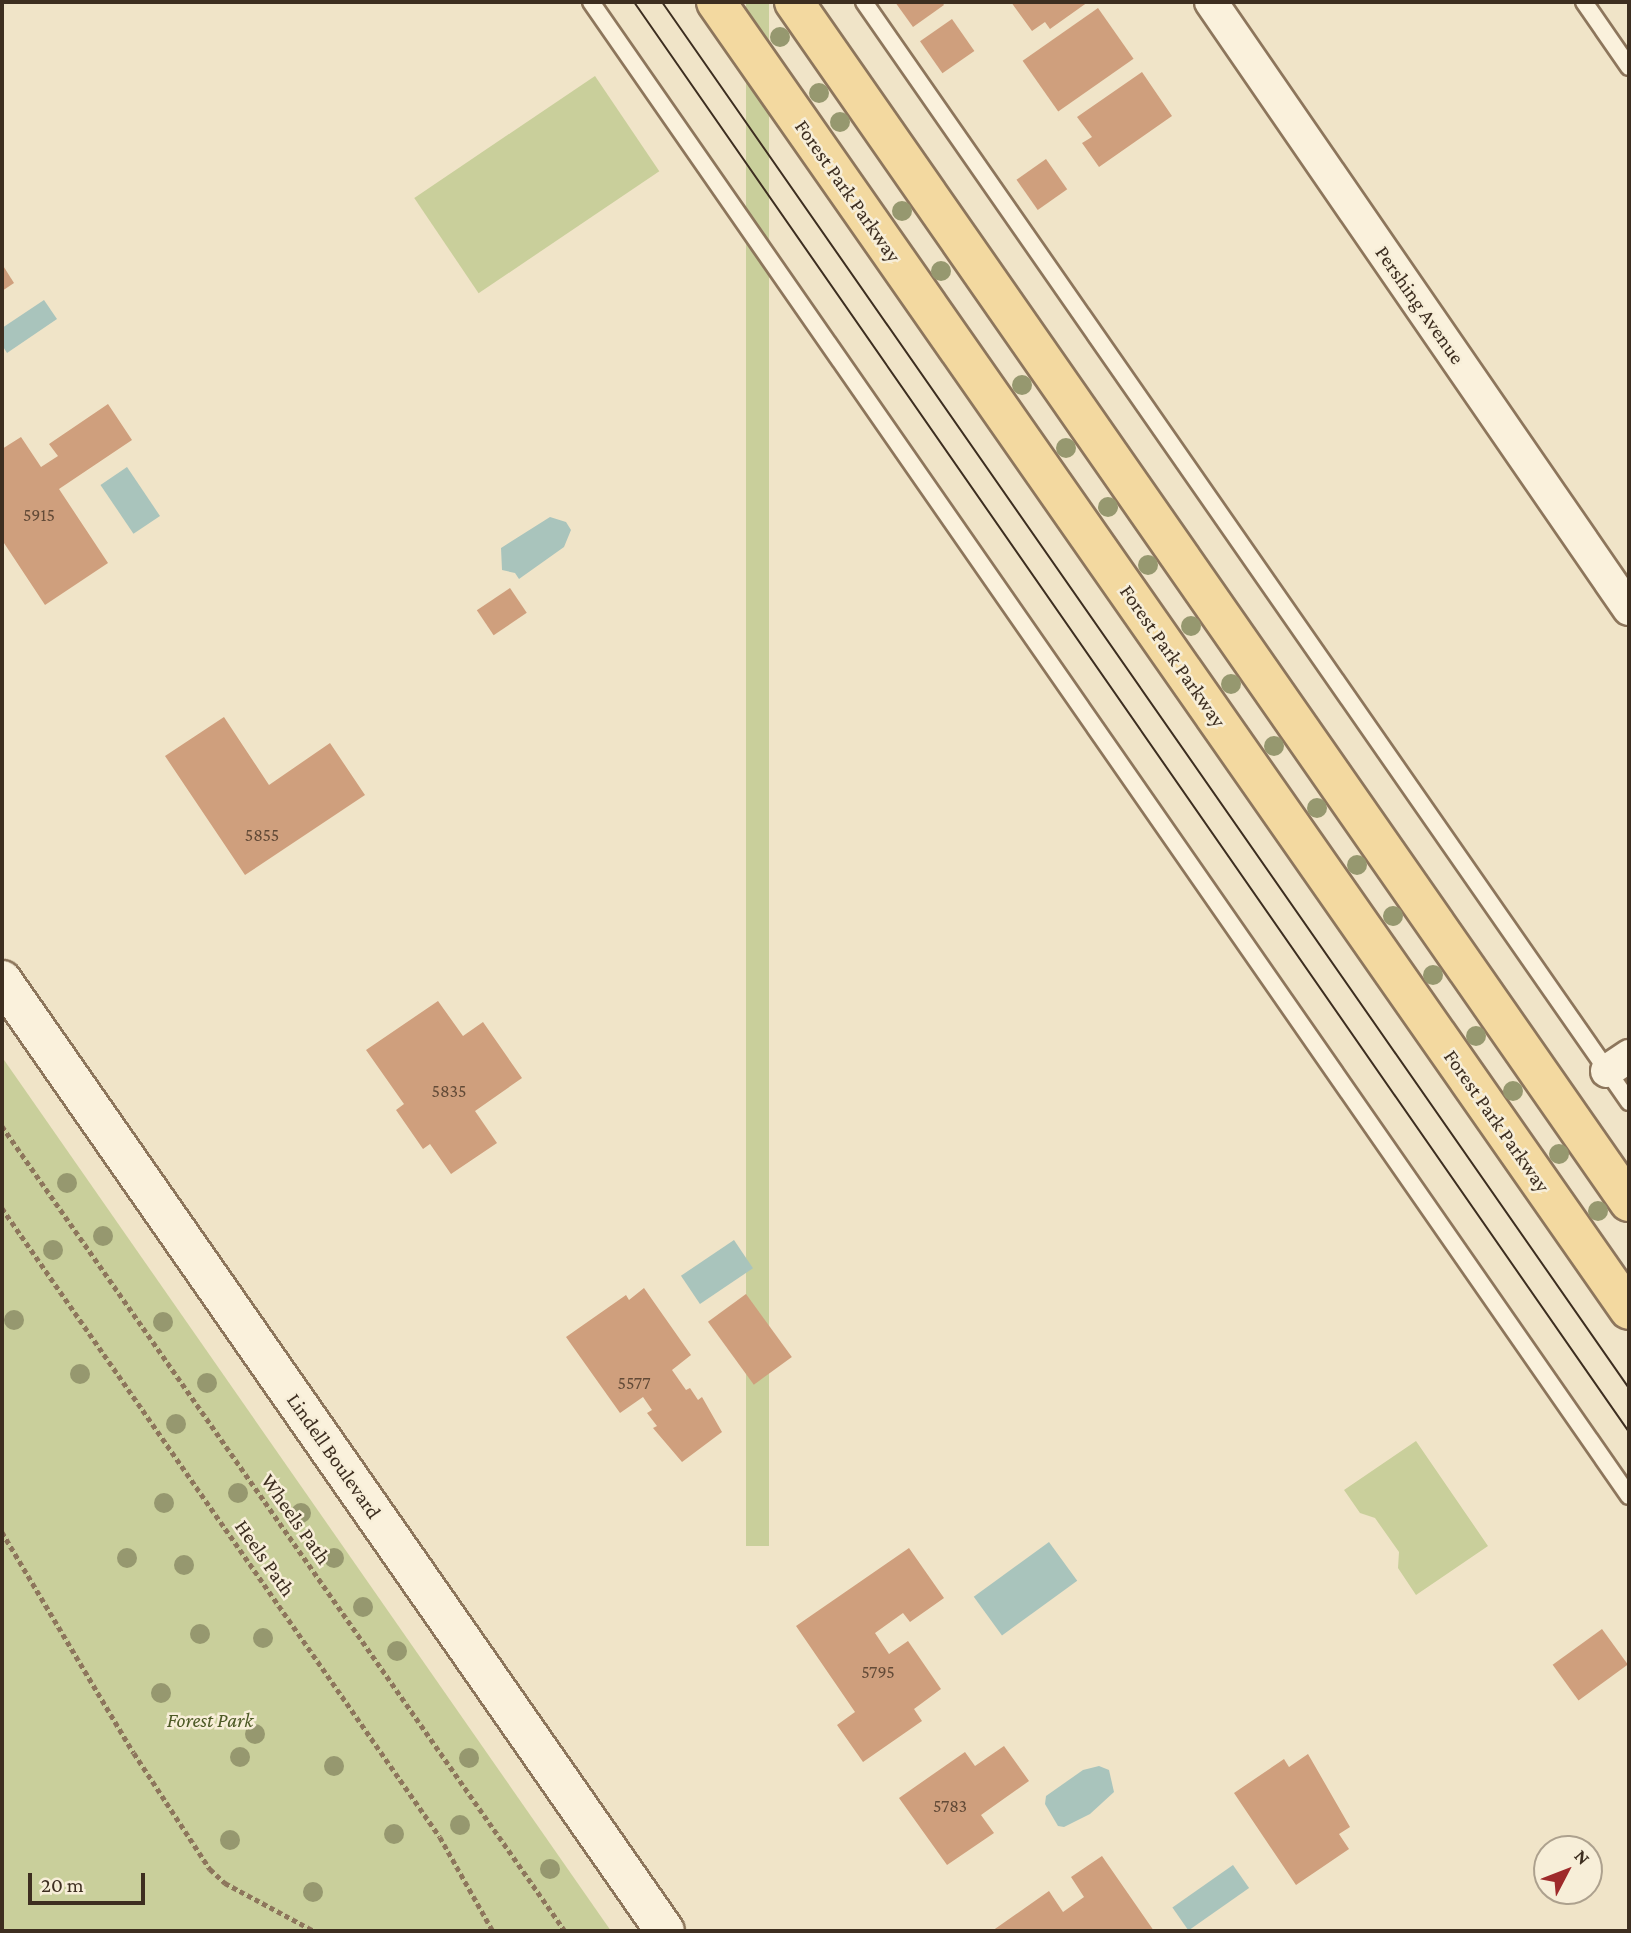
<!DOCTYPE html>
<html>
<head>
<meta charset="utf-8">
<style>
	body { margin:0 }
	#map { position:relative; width:1631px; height:1933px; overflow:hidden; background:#f0e4c8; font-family:"Crimson Pro",serif }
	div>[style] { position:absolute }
	.green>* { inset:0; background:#c9cf9b; transform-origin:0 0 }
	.water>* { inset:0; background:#a9c4bc; transform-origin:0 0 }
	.building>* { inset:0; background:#cf9f7d; transform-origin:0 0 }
	.path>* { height:4.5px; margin-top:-2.25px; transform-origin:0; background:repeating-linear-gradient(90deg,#8d765c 0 5px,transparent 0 8.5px) }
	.roads { filter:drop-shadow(2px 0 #8d765c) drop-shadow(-2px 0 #8d765c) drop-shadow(0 2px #8d765c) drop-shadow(0 -2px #8d765c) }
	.service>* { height:16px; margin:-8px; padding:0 8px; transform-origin:8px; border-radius:8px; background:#faf1dc }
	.minor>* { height:32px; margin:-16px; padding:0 16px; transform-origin:16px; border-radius:16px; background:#faf1dc }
	.secondary>* { height:38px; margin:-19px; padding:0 19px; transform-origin:19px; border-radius:19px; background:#faf1dc }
	.primary>* { height:38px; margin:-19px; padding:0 19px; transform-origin:19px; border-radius:19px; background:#f3d9a0 }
	.tram>* { height:2px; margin:-1px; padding:0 1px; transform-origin:1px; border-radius:1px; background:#3d2e20 }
	.trees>* { width:20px; height:20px; margin:-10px; border-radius:50%; background:#96986f }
	span { translate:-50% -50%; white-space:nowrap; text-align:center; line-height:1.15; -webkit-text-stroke:5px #f7eed8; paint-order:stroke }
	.number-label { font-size:18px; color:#624a37 }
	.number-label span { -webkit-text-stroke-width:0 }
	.street-label { font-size:21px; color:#3d2e20 }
	.park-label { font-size:21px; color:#4d5a26; font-style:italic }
	.frame { position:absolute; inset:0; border:4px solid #3d2e20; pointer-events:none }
	.north { position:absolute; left:1533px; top:1835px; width:70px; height:70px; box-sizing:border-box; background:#f7eed8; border:2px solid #ada18e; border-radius:50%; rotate:48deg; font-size:19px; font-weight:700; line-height:28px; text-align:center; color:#3d2e20 }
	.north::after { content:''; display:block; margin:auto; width:24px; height:32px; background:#9e2a2b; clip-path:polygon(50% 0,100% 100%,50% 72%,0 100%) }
	.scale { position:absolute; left:28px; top:1873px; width:117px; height:32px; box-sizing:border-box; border:4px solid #3d2e20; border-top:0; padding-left:9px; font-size:21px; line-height:24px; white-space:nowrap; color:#3d2e20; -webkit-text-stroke:5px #f7eed8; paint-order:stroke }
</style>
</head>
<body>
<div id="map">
	<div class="green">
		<i style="left:746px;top:2px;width:23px;height:1544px"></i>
		<i style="left:595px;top:76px;width:115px;height:218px;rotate:56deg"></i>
		<i style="clip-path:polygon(2px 1057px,611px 1931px,2px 1931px)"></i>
		<i style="clip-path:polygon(1416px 1441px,1488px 1546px,1416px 1595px,1398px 1568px,1399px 1552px,1375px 1518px,1360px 1513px,1344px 1490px)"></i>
	</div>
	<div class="water">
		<i style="clip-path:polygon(44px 300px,57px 319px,7px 353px,2px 345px,2px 328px)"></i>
		<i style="left:127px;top:467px;width:59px;height:32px;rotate:56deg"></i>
		<i style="clip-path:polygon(550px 517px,566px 522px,571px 530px,564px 547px,519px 579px,515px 573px,502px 570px,501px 548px)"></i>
		<i style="left:734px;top:1240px;width:34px;height:64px;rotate:56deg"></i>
		<i style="left:1049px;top:1542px;width:48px;height:93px;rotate:54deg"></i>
		<i style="clip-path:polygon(1099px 1766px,1109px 1770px,1114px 1792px,1090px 1814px,1064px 1827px,1058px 1826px,1045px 1804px,1046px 1796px,1083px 1770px)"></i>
		<i style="left:1233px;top:1865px;width:28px;height:74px;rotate:55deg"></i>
	</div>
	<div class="building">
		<i style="clip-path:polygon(895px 2px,942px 2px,944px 5px,913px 27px)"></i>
		<i style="clip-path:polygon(1011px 2px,1088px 2px,1050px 29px,1045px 22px,1032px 31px)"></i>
		<i style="left:1098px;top:8px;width:62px;height:92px;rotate:55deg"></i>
		<i style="left:952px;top:19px;width:39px;height:39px;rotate:55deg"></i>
		<i style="clip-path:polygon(1142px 72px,1172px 116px,1099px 167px,1082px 143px,1092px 137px,1077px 117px)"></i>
		<i style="left:1046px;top:159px;width:37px;height:36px;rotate:55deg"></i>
		<i style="clip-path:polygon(2px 264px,14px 283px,2px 291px)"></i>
		<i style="clip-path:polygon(108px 404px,132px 440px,59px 489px,108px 563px,45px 605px,2px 540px,2px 449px,21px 437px,41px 467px,58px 456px,49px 444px)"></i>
		<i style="left:510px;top:588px;width:30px;height:40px;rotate:56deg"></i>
		<i style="clip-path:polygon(224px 717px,269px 785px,330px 743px,365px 795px,245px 875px,165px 756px)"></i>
		<i style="clip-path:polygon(438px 1001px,463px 1036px,483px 1022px,522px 1078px,475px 1111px,497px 1143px,451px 1174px,430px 1144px,423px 1149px,396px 1110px,404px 1104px,366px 1050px)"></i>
		<i style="clip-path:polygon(644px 1288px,691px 1355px,672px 1370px,686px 1390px,690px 1388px,698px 1400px,702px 1397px,722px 1432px,682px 1462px,653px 1428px,657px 1426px,647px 1413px,652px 1410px,643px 1397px,620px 1413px,566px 1337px,626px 1295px,629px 1300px)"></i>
		<i style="left:746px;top:1294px;width:78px;height:47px;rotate:54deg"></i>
		<i style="clip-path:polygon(909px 1548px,944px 1598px,910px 1622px,903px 1613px,875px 1633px,889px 1654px,908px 1641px,941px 1689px,914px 1709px,922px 1721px,863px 1762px,837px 1725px,855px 1712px,796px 1626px)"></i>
		<i style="left:1602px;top:1629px;width:44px;height:61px;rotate:54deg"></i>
		<i style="clip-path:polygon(1004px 1746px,1029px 1781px,981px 1815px,994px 1833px,947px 1865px,899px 1798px,965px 1752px,975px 1766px)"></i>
		<i style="clip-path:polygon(1308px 1754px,1350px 1827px,1339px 1834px,1349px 1849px,1296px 1885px,1234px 1793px,1284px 1759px,1289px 1767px)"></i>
		<i style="clip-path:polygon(1102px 1856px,1154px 1931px,992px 1931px,1049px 1891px,1063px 1912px,1084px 1897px,1071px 1877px)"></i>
	</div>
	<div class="path">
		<i style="left:2px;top:1126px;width:982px;rotate:55.03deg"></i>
		<i style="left:2px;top:1208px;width:766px;rotate:55.15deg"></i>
		<i style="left:440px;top:1837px;width:108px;rotate:60.6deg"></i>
		<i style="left:2px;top:1532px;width:257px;rotate:59.2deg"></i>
		<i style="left:134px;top:1753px;width:139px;rotate:56.8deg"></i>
		<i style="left:210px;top:1869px;width:21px;rotate:43deg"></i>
		<i style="left:225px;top:1883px;width:101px;rotate:28.3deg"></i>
	</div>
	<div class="roads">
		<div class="service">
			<i style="left:591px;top:2px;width:1819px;rotate:55.21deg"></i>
			<i style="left:864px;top:2px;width:1340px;rotate:55.18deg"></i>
			<i style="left:1584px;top:2px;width:79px;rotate:55.3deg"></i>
		</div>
		<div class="minor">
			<i style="left:1211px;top:2px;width:737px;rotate:55.45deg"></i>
			<i style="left:1607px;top:1071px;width:27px;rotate:-34deg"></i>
		</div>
		<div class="secondary">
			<i style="left:2px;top:980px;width:1159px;rotate:55.12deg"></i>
		</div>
		<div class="primary">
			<i style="left:716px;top:2px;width:1595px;rotate:55.08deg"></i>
			<i style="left:794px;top:2px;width:1462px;rotate:55.17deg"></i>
		</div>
	</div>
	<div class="tram">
		<i style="left:634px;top:2px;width:1742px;rotate:55.17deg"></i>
		<i style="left:662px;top:2px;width:1690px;rotate:55.1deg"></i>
	</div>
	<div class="trees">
		<i style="left:780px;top:37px"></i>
		<i style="left:819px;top:93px"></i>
		<i style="left:840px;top:122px"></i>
		<i style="left:902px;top:211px"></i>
		<i style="left:941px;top:271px"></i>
		<i style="left:1022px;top:385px"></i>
		<i style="left:1066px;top:448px"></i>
		<i style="left:1108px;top:507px"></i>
		<i style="left:1148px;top:565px"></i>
		<i style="left:1191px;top:626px"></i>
		<i style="left:1231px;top:684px"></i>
		<i style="left:1274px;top:746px"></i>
		<i style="left:1317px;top:808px"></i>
		<i style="left:1357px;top:865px"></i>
		<i style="left:1393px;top:916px"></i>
		<i style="left:1433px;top:975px"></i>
		<i style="left:1476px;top:1036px"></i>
		<i style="left:1513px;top:1091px"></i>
		<i style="left:1559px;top:1154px"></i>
		<i style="left:67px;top:1183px"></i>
		<i style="left:1598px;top:1211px"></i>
		<i style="left:103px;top:1236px"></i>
		<i style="left:53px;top:1250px"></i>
		<i style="left:14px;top:1320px"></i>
		<i style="left:163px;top:1322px"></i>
		<i style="left:80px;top:1374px"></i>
		<i style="left:207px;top:1383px"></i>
		<i style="left:176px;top:1424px"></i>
		<i style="left:238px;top:1493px"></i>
		<i style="left:164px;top:1503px"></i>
		<i style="left:301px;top:1513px"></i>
		<i style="left:127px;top:1558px"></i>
		<i style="left:334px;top:1558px"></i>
		<i style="left:184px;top:1565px"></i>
		<i style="left:363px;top:1607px"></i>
		<i style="left:200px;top:1634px"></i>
		<i style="left:263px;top:1638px"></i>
		<i style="left:397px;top:1651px"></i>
		<i style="left:161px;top:1693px"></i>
		<i style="left:255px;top:1734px"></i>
		<i style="left:240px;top:1757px"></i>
		<i style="left:469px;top:1758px"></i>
		<i style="left:334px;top:1766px"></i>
		<i style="left:460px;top:1825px"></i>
		<i style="left:394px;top:1834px"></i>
		<i style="left:230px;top:1840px"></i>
		<i style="left:550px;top:1869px"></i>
		<i style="left:313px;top:1892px"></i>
	</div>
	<div class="number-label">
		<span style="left:39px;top:515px">5915</span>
		<span style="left:262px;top:835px">5855</span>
		<span style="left:449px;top:1091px">5835</span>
		<span style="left:634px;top:1383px">5577</span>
		<span style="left:878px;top:1672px">5795</span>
		<span style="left:950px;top:1806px">5783</span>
	</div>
	<div class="street-label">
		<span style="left:848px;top:191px;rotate:55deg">Forest Park Parkway</span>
		<span style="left:1420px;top:305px;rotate:55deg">Pershing Avenue</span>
		<span style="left:1173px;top:656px;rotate:55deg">Forest Park Parkway</span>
		<span style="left:1497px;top:1121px;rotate:55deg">Forest Park Parkway</span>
		<span style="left:334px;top:1456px;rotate:55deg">Lindell Boulevard</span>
		<span style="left:296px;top:1519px;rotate:55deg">Wheels Path</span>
		<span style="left:265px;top:1558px;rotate:55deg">Heels Path</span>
	</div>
	<div class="park-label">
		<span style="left:210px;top:1720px">Forest Park</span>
	</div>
	<div class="frame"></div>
	<div class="north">N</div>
	<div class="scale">20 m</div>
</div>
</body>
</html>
